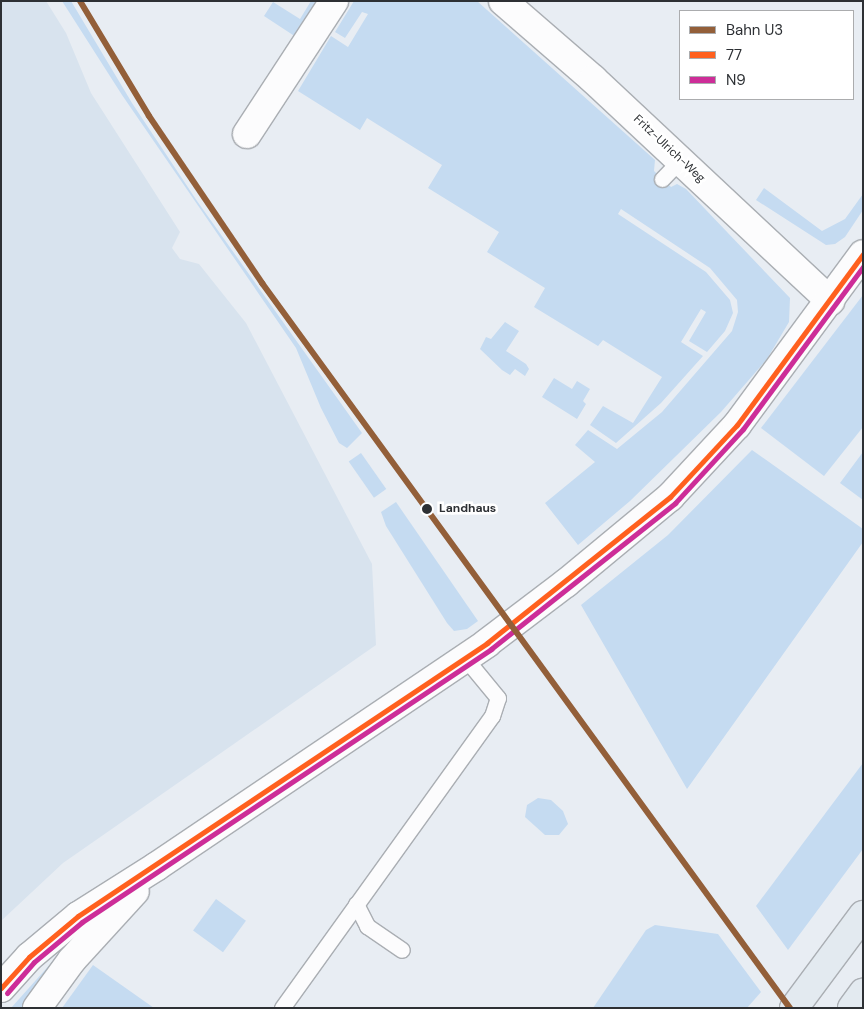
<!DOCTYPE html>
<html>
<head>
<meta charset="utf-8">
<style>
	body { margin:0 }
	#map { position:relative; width:864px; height:1009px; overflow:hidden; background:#e8edf3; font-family:"DM Sans",sans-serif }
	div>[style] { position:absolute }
	.built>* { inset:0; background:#d8e3ee }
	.green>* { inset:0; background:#c5dbf1; transform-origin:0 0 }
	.roads { filter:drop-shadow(1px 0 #aaaeb3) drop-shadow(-1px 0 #aaaeb3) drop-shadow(0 1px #aaaeb3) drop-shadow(0 -1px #aaaeb3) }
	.service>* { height:15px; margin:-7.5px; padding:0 7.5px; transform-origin:7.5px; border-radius:7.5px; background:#fcfcfd }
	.minor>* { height:28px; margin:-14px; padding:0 14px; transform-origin:14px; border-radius:14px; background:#fcfcfd }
	.tertiary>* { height:28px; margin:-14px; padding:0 14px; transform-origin:14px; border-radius:14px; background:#fcfcfd }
	.trunk>* { height:28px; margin:-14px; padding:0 14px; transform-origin:14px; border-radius:14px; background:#e3eaf0 }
	.bus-1>* { height:5px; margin:-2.5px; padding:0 2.5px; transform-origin:2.5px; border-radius:2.5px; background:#ff601e }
	.bus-2>* { height:5px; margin:-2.5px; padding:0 2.5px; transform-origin:2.5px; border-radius:2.5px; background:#cd2d98 }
	.rail-1>* { height:6px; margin:-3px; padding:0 3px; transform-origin:3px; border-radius:3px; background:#935f39 }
	.dots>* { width:14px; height:14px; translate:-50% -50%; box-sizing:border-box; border:2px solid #fff; border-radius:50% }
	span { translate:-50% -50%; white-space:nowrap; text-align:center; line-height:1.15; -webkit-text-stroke:5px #fff; paint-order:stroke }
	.street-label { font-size:12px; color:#2d3034 }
	.stop-label { font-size:12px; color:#2d3034; font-weight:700 }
	.left { translate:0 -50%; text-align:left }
	.frame { position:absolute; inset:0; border:2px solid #2d3034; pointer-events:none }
	.legend { position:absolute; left:679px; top:10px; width:175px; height:90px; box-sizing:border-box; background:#fff; border:1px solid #abacae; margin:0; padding:6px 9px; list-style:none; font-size:15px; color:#2d3034 }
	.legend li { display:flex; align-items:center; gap:10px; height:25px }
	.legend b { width:25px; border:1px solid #abacae }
</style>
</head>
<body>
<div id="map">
	<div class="built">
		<i style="clip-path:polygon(1px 1px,46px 1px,66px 33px,91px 93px,180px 232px,172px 248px,180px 259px,199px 264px,246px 323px,372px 564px,376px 645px,63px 863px,1px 921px)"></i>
	</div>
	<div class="green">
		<i style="clip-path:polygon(62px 1px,71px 1px,132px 103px,197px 201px,362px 433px,347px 448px,339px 443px,321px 408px,296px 348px,122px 95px)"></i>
		<i style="clip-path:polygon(311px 1px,319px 1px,296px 37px,264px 16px,273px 2px,300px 19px)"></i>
		<i style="clip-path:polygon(354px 1px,477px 1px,655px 160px,654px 171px,671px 187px,677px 184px,686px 189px,790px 298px,789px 322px,767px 359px,721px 412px,630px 501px,578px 545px,545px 503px,595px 462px,575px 445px,588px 430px,617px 449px,662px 412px,732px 331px,738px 312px,737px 300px,710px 268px,621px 209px,618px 214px,706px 272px,730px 300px,733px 313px,725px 331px,707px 352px,689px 341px,706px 312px,701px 309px,681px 342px,703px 356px,661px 403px,616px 443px,590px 425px,603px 406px,633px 423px,662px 377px,603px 340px,598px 346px,534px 307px,545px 288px,487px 252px,499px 232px,428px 188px,442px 165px,367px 118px,360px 130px,298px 91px,331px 36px,348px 47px,368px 14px,362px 12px,345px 38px,335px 32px)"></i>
		<i style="clip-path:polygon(764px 188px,822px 231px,845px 219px,863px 194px,863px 210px,845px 237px,835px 244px,826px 245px,756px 200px)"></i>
		<i style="clip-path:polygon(863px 295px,863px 427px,824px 476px,761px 428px)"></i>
		<i style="clip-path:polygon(505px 322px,519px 331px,506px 351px,526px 364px,529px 369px,525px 376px,515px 369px,510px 375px,502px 370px,480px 349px,486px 337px,491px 339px)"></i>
		<i style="clip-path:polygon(554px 378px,572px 389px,577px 381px,590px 389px,583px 401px,586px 404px,577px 419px,542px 397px)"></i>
		<i style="clip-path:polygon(752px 450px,863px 529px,863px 542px,687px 789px,581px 605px,668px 535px)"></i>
		<i style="clip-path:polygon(863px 452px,863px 500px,840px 483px)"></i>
		<i style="left:361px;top:453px;width:44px;height:15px;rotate:55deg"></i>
		<i style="clip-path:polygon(396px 502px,478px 621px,467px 629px,454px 631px,447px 623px,386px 526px,381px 512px)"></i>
		<i style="clip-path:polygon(863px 763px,863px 849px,788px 950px,756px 906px)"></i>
		<i style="clip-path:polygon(538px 798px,551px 800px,563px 811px,568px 824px,559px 835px,545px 835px,525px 817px,527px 805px)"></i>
		<i style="left:216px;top:899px;width:37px;height:39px;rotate:36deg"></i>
		<i style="clip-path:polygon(97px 919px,27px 1008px,11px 1008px,53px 961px)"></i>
		<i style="clip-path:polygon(655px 925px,718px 934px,761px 992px,747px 1008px,593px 1008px,646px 930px)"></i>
		<i style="clip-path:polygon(93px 965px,154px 1008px,62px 1008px)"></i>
	</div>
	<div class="roads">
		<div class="service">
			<i style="left:662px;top:179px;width:28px;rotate:-46deg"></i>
			<i style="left:356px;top:904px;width:25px;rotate:63deg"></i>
			<i style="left:367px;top:926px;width:42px;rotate:34.4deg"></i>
			<i style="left:282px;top:1008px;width:360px;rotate:-54.3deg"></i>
			<i style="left:492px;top:716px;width:19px;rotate:-72deg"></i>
			<i style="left:498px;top:698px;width:52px;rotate:-129.5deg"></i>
		</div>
		<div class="minor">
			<i style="left:503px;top:1px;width:119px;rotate:40.9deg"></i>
			<i style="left:593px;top:79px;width:325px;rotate:43.1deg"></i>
			<i style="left:247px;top:134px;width:159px;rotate:-56.8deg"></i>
		</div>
		<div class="tertiary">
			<i style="left:1px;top:988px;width:42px;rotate:-47.9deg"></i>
			<i style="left:29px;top:957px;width:64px;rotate:-39.9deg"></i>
			<i style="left:78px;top:916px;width:93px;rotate:-32.3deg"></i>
			<i style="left:157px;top:866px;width:398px;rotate:-34deg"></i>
			<i style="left:487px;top:643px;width:99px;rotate:-37.2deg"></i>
			<i style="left:566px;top:583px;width:135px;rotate:-39.6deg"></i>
			<i style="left:670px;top:497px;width:98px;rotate:-47.1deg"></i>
			<i style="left:737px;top:425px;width:212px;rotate:-53.6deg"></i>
			<i style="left:37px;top:1008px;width:59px;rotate:-53.9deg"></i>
			<i style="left:72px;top:960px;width:93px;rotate:-47.6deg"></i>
		</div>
		<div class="trunk">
			<i style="left:794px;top:1008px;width:116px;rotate:-53.4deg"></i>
			<i style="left:852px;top:1008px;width:19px;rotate:-54deg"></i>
		</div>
	</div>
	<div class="bus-1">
		<i style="left:1px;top:988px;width:42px;rotate:-47.9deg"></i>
		<i style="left:29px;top:957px;width:64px;rotate:-39.9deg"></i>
		<i style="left:78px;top:916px;width:492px;rotate:-33.7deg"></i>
		<i style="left:487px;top:643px;width:234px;rotate:-38.6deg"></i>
		<i style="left:670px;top:497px;width:98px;rotate:-47.1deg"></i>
		<i style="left:737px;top:425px;width:212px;rotate:-53.6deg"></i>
	</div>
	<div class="bus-2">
		<i style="left:7px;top:993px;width:41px;rotate:-48.9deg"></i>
		<i style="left:34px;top:962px;width:62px;rotate:-39.8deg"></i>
		<i style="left:82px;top:922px;width:492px;rotate:-33.7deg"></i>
		<i style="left:491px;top:649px;width:235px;rotate:-38.4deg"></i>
		<i style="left:675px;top:503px;width:100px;rotate:-47.4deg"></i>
		<i style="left:743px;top:429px;width:202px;rotate:-53.5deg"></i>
	</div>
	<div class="rail-1">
		<i style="left:80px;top:1px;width:134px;rotate:59deg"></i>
		<i style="left:149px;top:116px;width:202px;rotate:55.9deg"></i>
		<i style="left:262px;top:283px;width:897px;rotate:53.94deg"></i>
	</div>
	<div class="dots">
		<i style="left:427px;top:509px;background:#2d3034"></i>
	</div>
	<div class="street-label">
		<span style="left:669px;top:149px;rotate:43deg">Fritz-Ulrich-Weg</span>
	</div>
	<div class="stop-label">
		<span class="left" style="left:439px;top:509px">Landhaus</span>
	</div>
	<div class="frame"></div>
	<ul class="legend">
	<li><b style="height:6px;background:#935f39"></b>Bahn U3</li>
	<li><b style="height:6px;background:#ff601e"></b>77</li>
	<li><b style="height:6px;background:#cd2d98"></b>N9</li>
	</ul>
</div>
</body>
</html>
